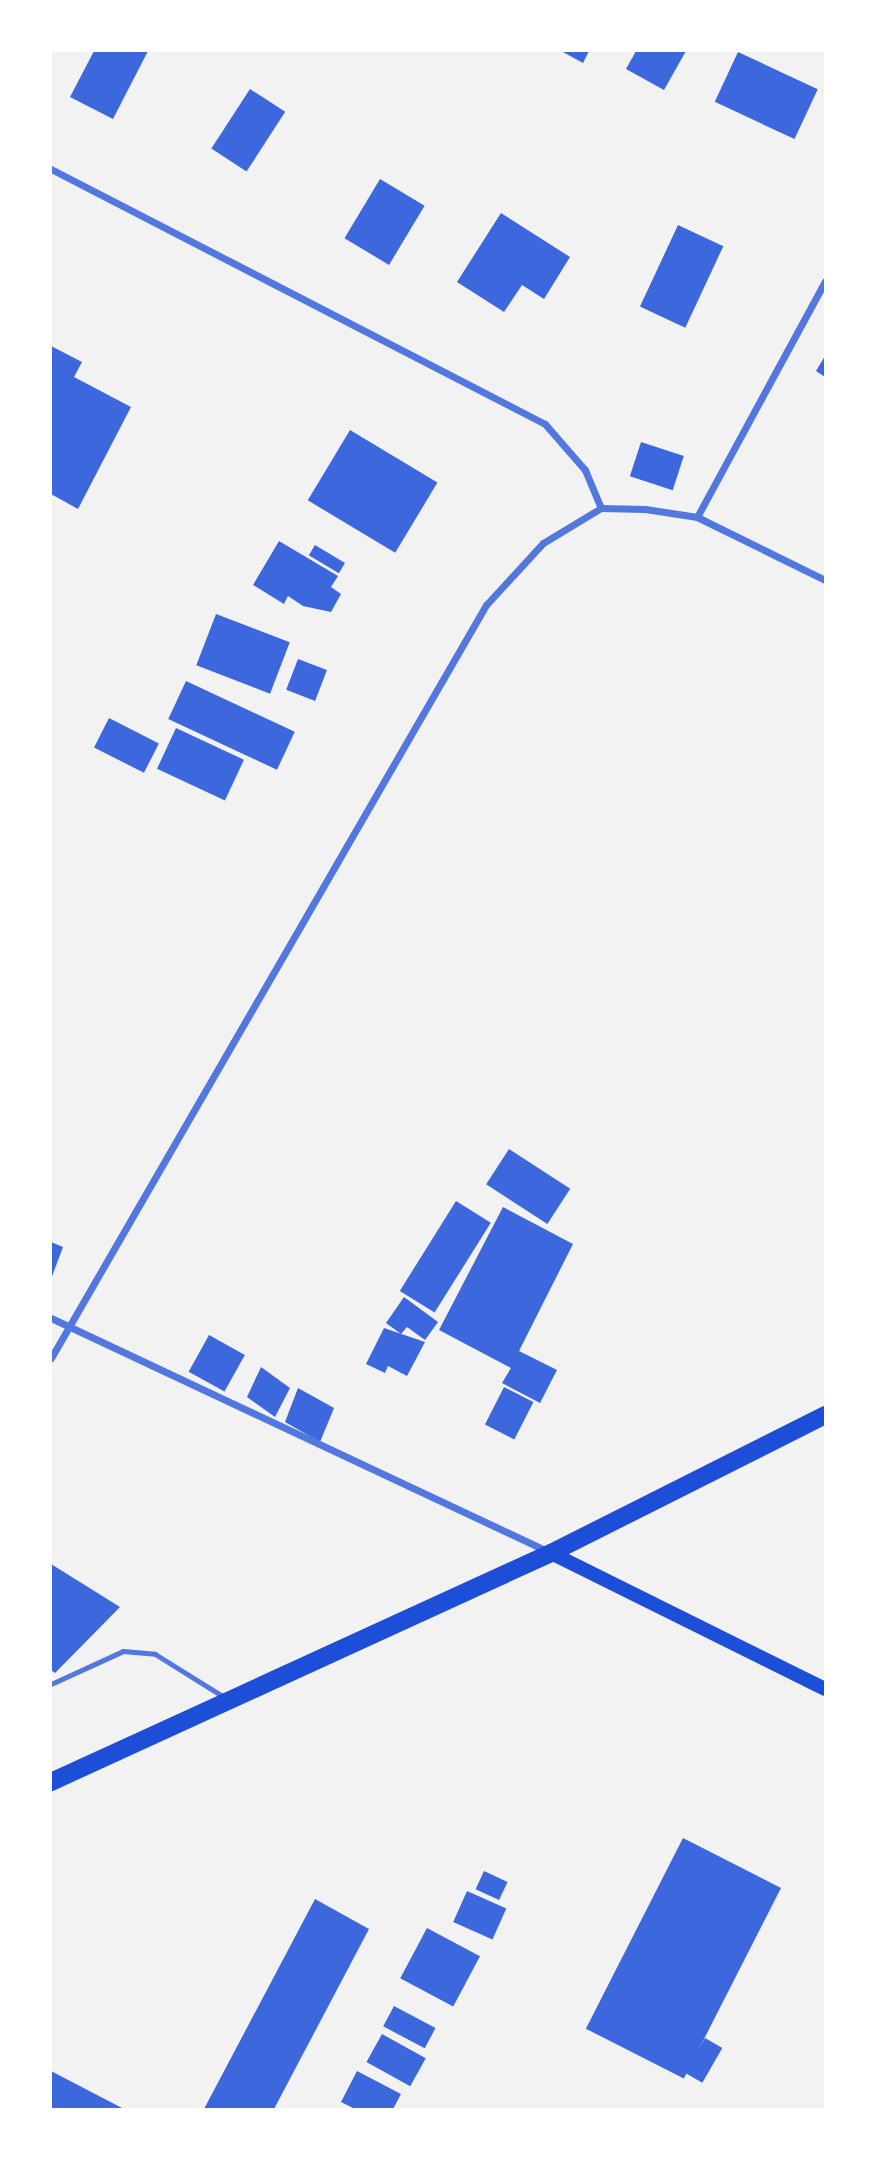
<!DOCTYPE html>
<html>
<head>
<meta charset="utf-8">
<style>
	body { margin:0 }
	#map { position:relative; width:876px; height:2160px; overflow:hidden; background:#f2f2f2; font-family:Commissioner,sans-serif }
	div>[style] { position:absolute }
	.building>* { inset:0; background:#3d67dc; transform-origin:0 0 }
	.service>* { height:5px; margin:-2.5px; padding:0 2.5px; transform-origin:2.5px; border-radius:2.5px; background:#5277de }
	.minor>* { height:7px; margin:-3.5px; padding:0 3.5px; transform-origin:3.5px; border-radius:3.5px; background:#5277de }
	.secondary>* { height:14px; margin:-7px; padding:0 7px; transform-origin:7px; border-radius:7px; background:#1d4ed8 }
	.primary>* { height:18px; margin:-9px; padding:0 9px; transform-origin:9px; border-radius:9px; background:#1d4ed8 }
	span { translate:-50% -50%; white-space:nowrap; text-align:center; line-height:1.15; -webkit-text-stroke:5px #fff; paint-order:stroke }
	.frame { position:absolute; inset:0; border:52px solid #fff; pointer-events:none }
</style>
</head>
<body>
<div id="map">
	<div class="building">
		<i style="clip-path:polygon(94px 51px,148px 51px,113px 119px,70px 97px)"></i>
		<i style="clip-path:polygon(561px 51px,589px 51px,583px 63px)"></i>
		<i style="clip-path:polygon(636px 51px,686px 51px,664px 90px,626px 69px)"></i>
		<i style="left:738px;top:52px;width:88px;height:55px;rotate:25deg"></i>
		<i style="left:250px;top:89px;width:42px;height:71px;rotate:33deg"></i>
		<i style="left:380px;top:179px;width:52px;height:69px;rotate:31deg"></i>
		<i style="clip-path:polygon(501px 213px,570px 257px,544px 299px,522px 285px,504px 312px,457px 282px)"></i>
		<i style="left:678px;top:225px;width:50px;height:90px;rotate:25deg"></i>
		<i style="clip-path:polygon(51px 346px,82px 362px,74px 377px,131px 407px,78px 509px,51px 494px)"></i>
		<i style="clip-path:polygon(825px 356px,825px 377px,816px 371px)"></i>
		<i style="left:350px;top:430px;width:102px;height:82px;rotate:31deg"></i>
		<i style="left:641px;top:442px;width:45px;height:36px;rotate:18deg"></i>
		<i style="clip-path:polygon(279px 541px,338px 576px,331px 587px,341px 594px,331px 612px,303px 606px,288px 596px,284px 604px,253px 585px)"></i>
		<i style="left:315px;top:545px;width:35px;height:12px;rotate:31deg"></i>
		<i style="left:216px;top:614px;width:79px;height:55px;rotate:21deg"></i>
		<i style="left:298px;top:659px;width:31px;height:33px;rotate:21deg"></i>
		<i style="left:186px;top:681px;width:120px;height:42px;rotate:25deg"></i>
		<i style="left:109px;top:718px;width:56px;height:33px;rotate:27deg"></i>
		<i style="left:176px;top:728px;width:75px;height:45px;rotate:25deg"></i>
		<i style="left:509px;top:1149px;width:73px;height:42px;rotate:33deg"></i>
		<i style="left:456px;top:1201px;width:41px;height:106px;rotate:32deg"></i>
		<i style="clip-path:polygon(503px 1207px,573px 1244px,519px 1351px,557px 1370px,540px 1403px,502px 1383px,511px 1368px,439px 1330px)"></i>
		<i style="clip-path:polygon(51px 1242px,63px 1247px,51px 1279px)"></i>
		<i style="clip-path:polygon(404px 1297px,438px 1322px,425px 1340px,407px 1327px,401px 1334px,386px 1323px)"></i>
		<i style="clip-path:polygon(384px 1328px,425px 1342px,407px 1376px,388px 1366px,385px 1373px,366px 1364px)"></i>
		<i style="left:209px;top:1335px;width:41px;height:42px;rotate:29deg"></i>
		<i style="clip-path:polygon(261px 1367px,290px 1388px,275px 1417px,247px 1397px)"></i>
		<i style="left:504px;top:1387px;width:33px;height:42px;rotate:27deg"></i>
		<i style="clip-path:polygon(298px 1388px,334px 1408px,320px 1442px,285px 1422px)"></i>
		<i style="clip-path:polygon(51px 1564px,120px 1607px,55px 1673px,51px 1670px)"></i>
		<i style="left:683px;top:1838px;width:110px;height:214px;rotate:27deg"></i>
		<i style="left:484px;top:1871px;width:26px;height:20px;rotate:25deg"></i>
		<i style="left:467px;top:1891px;width:43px;height:34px;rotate:24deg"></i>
		<i style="clip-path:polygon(315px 1899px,369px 1929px,274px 2109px,204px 2109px)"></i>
		<i style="left:427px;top:1928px;width:60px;height:57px;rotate:28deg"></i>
		<i style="left:394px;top:2006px;width:47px;height:23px;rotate:28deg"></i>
		<i style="left:382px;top:2034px;width:50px;height:32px;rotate:29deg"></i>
		<i style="left:705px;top:2038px;width:20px;height:40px;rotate:30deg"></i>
		<i style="clip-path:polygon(51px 2071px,124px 2109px,51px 2109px)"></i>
		<i style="clip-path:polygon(357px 2071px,401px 2094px,393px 2109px,355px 2109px,341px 2102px)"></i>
	</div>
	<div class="service">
		<i style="left:51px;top:1684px;width:79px;rotate:-24.6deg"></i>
		<i style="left:123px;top:1651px;width:32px;rotate:5deg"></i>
		<i style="left:155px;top:1654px;width:81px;rotate:31.9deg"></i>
	</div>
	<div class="minor">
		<i style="left:51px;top:169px;width:556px;rotate:27.3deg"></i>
		<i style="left:545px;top:424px;width:61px;rotate:49deg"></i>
		<i style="left:585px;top:470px;width:41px;rotate:67.2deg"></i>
		<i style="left:697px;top:517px;width:268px;rotate:-61.5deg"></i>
		<i style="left:51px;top:1318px;width:548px;rotate:25.16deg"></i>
		<i style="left:51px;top:1358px;width:870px;rotate:-59.99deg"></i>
		<i style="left:486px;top:605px;width:84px;rotate:-47.4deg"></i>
		<i style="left:543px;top:543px;width:68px;rotate:-31.1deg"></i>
		<i style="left:601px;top:508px;width:44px;rotate:1.3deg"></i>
		<i style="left:645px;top:509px;width:53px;rotate:8.7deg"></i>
		<i style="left:697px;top:517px;width:143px;rotate:26.2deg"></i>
	</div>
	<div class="secondary">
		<i style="left:551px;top:1553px;width:306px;rotate:26.4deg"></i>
	</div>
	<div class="primary">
		<i style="left:51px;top:1782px;width:550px;rotate:-24.61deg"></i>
		<i style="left:551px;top:1553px;width:307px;rotate:-26.7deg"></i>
	</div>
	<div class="frame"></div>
</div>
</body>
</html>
